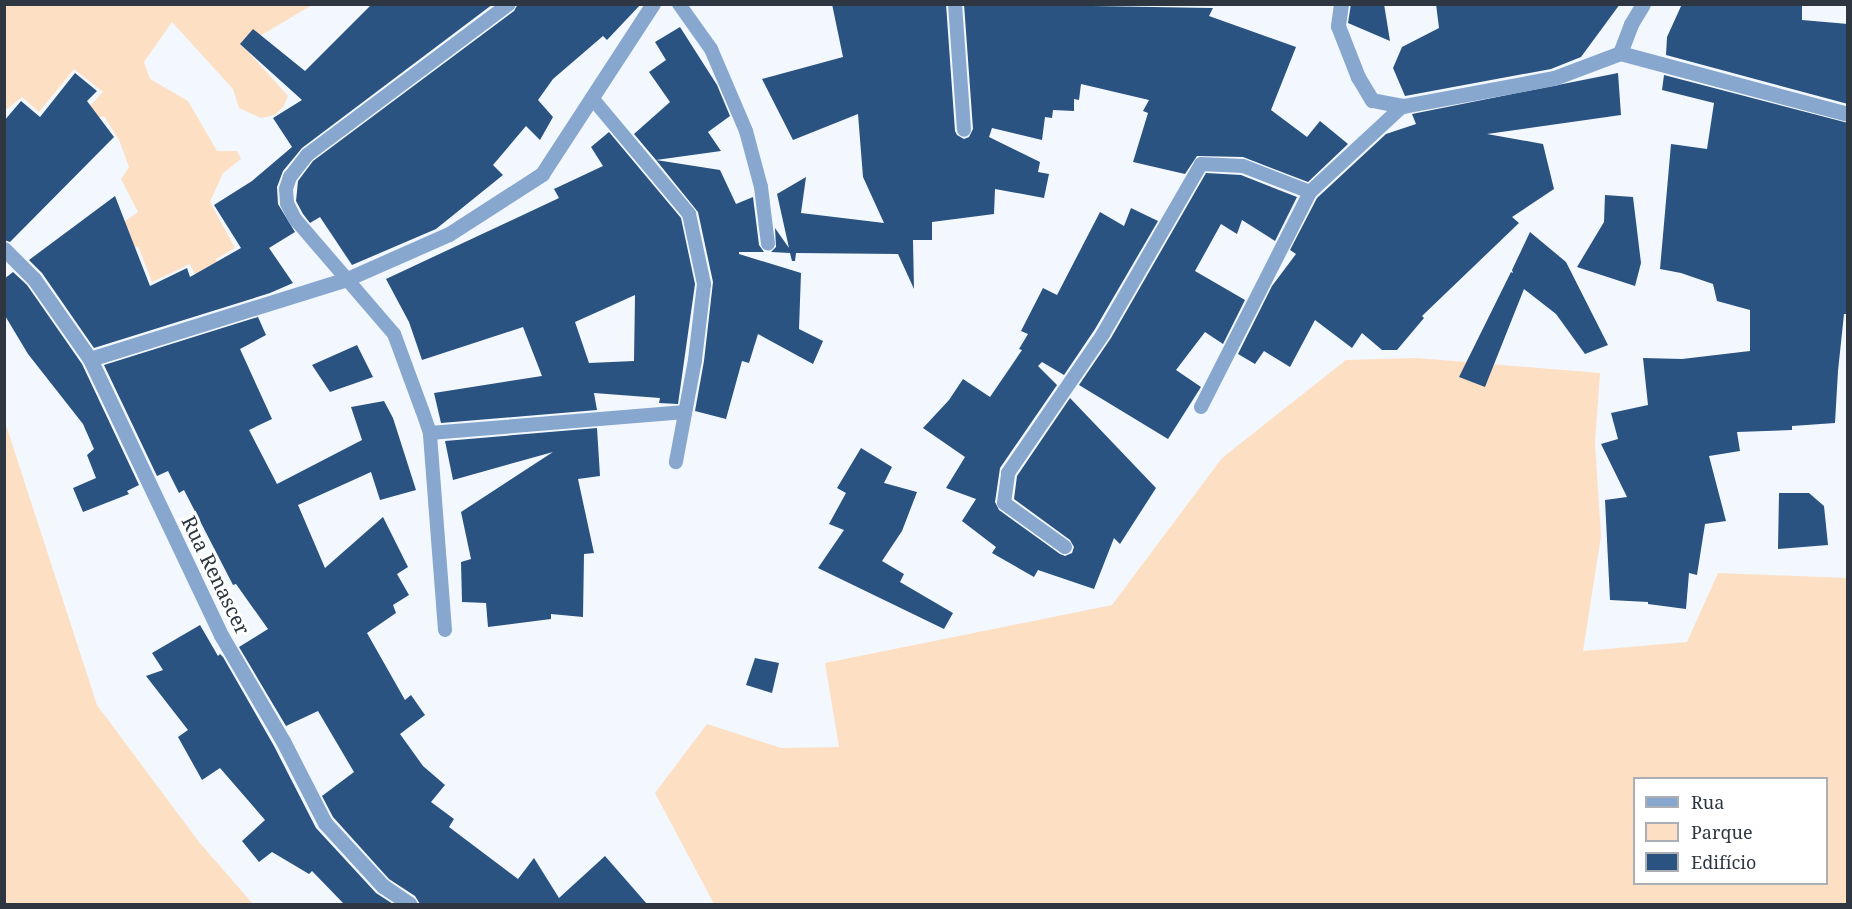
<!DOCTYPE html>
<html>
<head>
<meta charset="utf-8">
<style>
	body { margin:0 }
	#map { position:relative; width:1852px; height:909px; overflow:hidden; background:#f3f8fe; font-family:"Noto Serif",serif }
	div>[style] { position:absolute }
	.green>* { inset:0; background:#fddfc4 }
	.building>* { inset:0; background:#2a5381 }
	.service>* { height:14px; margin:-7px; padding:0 7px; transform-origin:7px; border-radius:7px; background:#87a7ce }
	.minor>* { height:15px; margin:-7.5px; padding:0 7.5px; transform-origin:7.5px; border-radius:7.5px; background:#87a7ce }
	span { translate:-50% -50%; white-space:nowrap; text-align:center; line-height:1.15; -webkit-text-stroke:6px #fff; paint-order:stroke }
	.street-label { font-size:20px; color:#2d3641 }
	.frame { position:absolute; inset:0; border:6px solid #2d3641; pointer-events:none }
	.legend { position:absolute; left:1633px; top:777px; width:195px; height:108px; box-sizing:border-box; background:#fff; border:2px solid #abafb3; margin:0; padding:8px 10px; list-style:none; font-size:18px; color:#2d3641 }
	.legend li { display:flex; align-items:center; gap:12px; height:30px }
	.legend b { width:30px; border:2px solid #abafb3 }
</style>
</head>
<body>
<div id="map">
	<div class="green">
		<i style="clip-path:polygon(4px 5px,312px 5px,243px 46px,288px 96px,284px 106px,275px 115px,261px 118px,239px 108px,233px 89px,172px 22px,144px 62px,150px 79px,188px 101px,217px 151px,237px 151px,241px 159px,223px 173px,210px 202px,235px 248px,216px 259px,219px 267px,198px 281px,190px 264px,152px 282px,138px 246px,121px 256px,108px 233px,138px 212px,121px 179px,129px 167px,119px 140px,104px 116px,98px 118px,88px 108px,103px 92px,74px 69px,39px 112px,22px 97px,7px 109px,5px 108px)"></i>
		<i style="clip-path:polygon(evenodd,1417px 358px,1600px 373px,1595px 443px,1601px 536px,1583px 651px,1687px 642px,1718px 573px,1847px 578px,1847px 904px,714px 904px,655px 793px,707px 724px,781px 748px,839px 747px,825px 663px,1112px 605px,1222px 458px,1346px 360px,1417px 358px,1634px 778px,1826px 778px,1826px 884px,1634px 884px,1634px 778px)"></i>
		<i style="clip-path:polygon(4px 419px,97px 705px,199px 842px,253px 904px,5px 904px)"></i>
	</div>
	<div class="building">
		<i style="clip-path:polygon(372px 4px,493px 4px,302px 148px,283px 171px,277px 187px,278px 204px,295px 232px,269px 248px,293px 283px,270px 293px,94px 348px,42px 273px,29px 260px,115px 196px,150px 286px,187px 268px,190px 277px,241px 248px,214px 205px,252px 181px,292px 147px,273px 118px,302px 100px,240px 44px,253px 29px,305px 71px)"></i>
		<i style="clip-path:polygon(518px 4px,641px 4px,607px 40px,603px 36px,553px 79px,538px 100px,553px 117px,540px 140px,526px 126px,493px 165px,503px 175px,436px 229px,352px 265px,320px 217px,310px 223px,303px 214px,296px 201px,298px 181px,313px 161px,514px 11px)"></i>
		<i style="clip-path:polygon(832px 4px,946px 4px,955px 131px,957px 135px,964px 139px,969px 137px,973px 129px,964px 4px,1213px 8px,1209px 16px,1296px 47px,1271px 110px,1307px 137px,1320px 121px,1348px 144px,1308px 182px,1243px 157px,1197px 156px,1185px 174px,1133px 162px,1148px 113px,1143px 111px,1149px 100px,1081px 84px,1079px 100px,1074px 99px,1074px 111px,1053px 110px,1052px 118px,1045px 117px,1042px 140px,992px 128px,989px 137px,1040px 162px,1038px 172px,1049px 174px,1044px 198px,995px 189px,994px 214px,932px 222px,932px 240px,913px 240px,914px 289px,898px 254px,796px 253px,795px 261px,792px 261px,790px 253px,771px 252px,776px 247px,775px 228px,789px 248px,777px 194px,806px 177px,801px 213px,884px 223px,863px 177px,858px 114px,793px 140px,762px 79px,843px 57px)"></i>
		<i style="clip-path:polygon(1351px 4px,1384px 4px,1390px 41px,1348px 23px)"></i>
		<i style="clip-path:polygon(1436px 4px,1620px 4px,1581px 57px,1551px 69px,1405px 96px,1393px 68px,1402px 47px,1439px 28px)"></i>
		<i style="clip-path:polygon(1682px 4px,1802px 4px,1802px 20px,1848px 24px,1848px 104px,1666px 55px,1667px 37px)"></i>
		<i style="clip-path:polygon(680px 27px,717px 85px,730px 116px,708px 132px,721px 151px,656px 160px,634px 134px,670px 102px,649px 72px,666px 60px,655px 42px)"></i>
		<i style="clip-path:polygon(75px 73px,97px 91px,87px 101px,114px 137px,10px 242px,4px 240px,4px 121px,21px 101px,40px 117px)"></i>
		<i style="clip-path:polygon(1618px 73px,1621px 115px,1487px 134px,1543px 144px,1554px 189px,1512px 217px,1519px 223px,1422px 316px,1424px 318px,1397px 350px,1382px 350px,1362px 333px,1352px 348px,1315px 320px,1290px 367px,1264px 351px,1255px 364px,1238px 354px,1272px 286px,1296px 254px,1290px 250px,1317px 198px,1386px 134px,1416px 124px,1412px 114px)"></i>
		<i style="clip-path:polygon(1664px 75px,1848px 123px,1848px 314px,1844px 314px,1838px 371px,1835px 423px,1792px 426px,1792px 430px,1737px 432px,1740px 451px,1709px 456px,1726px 521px,1705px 524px,1697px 575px,1689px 573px,1686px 609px,1648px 604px,1648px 602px,1610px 600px,1605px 500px,1627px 497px,1601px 444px,1618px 439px,1611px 413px,1648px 405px,1643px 358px,1682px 359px,1750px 351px,1750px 310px,1717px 301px,1713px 284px,1681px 273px,1660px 269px,1671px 144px,1707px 149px,1714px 103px,1662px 90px)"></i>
		<i style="clip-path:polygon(evenodd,609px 132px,681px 218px,695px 284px,678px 404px,659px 403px,660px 398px,594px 393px,597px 410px,441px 423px,434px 393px,542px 376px,523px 327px,422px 360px,409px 322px,386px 279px,559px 198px,554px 189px,603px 166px,591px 147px,609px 132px,635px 295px,634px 361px,589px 363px,575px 322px,635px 295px)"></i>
		<i style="clip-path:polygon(656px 160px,720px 170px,736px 204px,753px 197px,759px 245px,764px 252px,739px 252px,739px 254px,801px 273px,799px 329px,823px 341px,813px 364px,758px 334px,749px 363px,742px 361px,726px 419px,695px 411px,704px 361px,713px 282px,698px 212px)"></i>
		<i style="clip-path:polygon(1206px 173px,1241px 175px,1297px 197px,1275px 241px,1242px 220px,1237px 234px,1221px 224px,1195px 271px,1245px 300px,1223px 344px,1205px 332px,1176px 370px,1201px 387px,1168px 439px,1079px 385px,1111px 338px)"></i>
		<i style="clip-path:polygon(1605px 195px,1633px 197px,1641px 263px,1635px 286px,1577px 267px,1604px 222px)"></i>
		<i style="clip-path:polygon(1131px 208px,1158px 221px,1095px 329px,1064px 375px,1042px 362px,1038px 366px,1057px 385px,1000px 468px,995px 502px,999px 510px,1060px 554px,1065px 556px,1072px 553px,1074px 547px,1070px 540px,1014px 499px,1017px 476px,1070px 398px,1156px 488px,1120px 544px,1114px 538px,1094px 589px,1038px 570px,1034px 577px,992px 553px,996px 547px,962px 521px,976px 499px,946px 488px,965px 457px,923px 428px,949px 400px,963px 379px,990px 397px,1022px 350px,1019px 349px,1028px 334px,1021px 331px,1043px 288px,1057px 295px,1100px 212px,1124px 226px)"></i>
		<i style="clip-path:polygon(1530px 232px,1566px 262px,1608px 345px,1585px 354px,1556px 314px,1524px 289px,1485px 387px,1459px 377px,1511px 272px,1513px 273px,1512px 270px)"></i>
		<i style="clip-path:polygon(13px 272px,27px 285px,82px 364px,139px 485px,127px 491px,129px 494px,83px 512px,73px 488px,96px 478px,87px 455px,94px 449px,83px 424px,28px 354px,4px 314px,4px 279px)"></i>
		<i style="clip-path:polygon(258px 317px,266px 335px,240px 349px,272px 419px,249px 430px,277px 484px,362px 440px,351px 407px,384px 401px,393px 418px,416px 490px,380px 500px,371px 472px,298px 505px,325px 568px,383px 517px,408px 567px,397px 574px,409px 595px,393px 605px,396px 613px,367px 633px,405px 700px,411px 695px,425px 715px,400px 734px,423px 766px,445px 785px,431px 802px,454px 819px,449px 827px,518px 879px,534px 858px,559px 898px,605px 856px,647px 904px,420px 904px,415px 896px,389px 879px,333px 817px,322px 796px,354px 772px,318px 711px,286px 726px,239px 647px,268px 629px,236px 584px,233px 585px,184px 490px,179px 493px,168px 471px,157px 476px,104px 365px)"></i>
		<i style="clip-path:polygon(357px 345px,373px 377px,330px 392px,312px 365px)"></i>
		<i style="clip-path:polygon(597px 428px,600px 476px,578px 479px,594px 553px,584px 554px,583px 617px,551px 614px,551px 619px,543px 620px,488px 627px,486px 603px,462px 602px,461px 562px,471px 559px,461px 512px,553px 452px,453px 480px,445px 441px)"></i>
		<i style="clip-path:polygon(861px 448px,892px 467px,884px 483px,917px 492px,902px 531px,882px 561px,904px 574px,900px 582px,953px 613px,944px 629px,818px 568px,844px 530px,829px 524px,846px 493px,837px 488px)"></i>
		<i style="clip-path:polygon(1779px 493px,1809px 493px,1824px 506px,1828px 545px,1778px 549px)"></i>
		<i style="clip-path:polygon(200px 625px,218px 656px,220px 654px,223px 657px,274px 746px,316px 828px,376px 893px,393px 904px,344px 904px,312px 871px,309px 874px,272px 852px,259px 862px,242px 841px,265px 820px,220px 768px,202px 780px,178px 737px,188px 730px,146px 676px,163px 670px,152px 653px)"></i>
		<i style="clip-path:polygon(755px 658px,779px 663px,772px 693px,746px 685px)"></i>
	</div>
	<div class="service">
		<i style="left:679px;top:4px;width:55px;rotate:54.6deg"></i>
		<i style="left:711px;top:49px;width:89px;rotate:66.9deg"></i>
		<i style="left:746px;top:131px;width:58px;rotate:75deg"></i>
		<i style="left:761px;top:187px;width:57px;rotate:83deg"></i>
		<i style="left:955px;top:4px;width:126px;rotate:85.9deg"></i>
		<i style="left:592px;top:98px;width:151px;rotate:50.1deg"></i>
		<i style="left:689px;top:214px;width:72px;rotate:77.9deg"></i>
		<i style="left:704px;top:284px;width:77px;rotate:96.8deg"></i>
		<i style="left:695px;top:360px;width:104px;rotate:100.6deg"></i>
		<i style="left:1201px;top:407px;width:241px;rotate:-63.1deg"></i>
		<i style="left:1310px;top:192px;width:127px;rotate:-42.8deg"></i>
		<i style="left:430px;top:433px;width:256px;rotate:-4.7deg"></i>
		<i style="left:1065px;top:547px;width:75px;rotate:-144.2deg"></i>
		<i style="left:1004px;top:503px;width:30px;rotate:-82deg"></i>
		<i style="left:1008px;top:473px;width:168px;rotate:-55.6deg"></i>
		<i style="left:1103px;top:334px;width:196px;rotate:-60deg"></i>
		<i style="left:1201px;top:164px;width:42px;rotate:2.7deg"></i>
		<i style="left:1243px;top:166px;width:72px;rotate:21.2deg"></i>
		<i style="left:445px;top:630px;width:198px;rotate:-94.4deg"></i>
		<i style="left:430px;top:433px;width:24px;rotate:-109deg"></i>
		<i style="left:422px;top:410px;width:81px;rotate:-110.2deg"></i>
		<i style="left:394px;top:334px;width:152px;rotate:-130.7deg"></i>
		<i style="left:295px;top:219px;width:18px;rotate:-117deg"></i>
		<i style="left:287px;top:203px;width:14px;rotate:-94deg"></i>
		<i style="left:286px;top:189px;width:13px;rotate:-72deg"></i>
		<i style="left:290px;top:177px;width:28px;rotate:-52deg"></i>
		<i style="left:307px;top:155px;width:252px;rotate:-36.8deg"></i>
	</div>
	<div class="minor">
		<i style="left:1341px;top:4px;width:22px;rotate:98deg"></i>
		<i style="left:1338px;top:26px;width:55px;rotate:68.6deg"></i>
		<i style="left:1358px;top:77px;width:27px;rotate:59deg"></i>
		<i style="left:1372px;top:100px;width:32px;rotate:11deg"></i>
		<i style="left:1403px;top:106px;width:154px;rotate:-10.5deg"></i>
		<i style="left:1554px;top:78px;width:71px;rotate:-20.7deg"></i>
		<i style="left:1620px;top:53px;width:31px;rotate:-69deg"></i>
		<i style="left:1631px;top:24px;width:23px;rotate:-59deg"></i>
		<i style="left:1620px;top:53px;width:236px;rotate:15deg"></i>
		<i style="left:4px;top:249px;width:42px;rotate:45deg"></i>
		<i style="left:34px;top:279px;width:98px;rotate:55deg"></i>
		<i style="left:90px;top:359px;width:306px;rotate:64.6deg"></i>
		<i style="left:221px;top:635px;width:123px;rotate:59.7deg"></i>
		<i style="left:283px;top:741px;width:92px;rotate:62.9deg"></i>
		<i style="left:325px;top:823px;width:86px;rotate:47.4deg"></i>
		<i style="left:383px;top:886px;width:32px;rotate:34deg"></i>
		<i style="left:90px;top:359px;width:269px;rotate:-17.3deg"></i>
		<i style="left:347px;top:279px;width:111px;rotate:-23.8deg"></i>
		<i style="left:449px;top:234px;width:111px;rotate:-32.8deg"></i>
		<i style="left:542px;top:174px;width:203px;rotate:-56.9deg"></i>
	</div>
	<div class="street-label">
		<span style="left:216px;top:575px;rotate:64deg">Rua Renascer</span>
	</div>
	<div class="frame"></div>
	<ul class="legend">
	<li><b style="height:8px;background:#87a7ce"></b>Rua</li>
	<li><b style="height:16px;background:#fddfc4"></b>Parque</li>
	<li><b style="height:16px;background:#2a5381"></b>Edifício</li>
	</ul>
</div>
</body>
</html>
